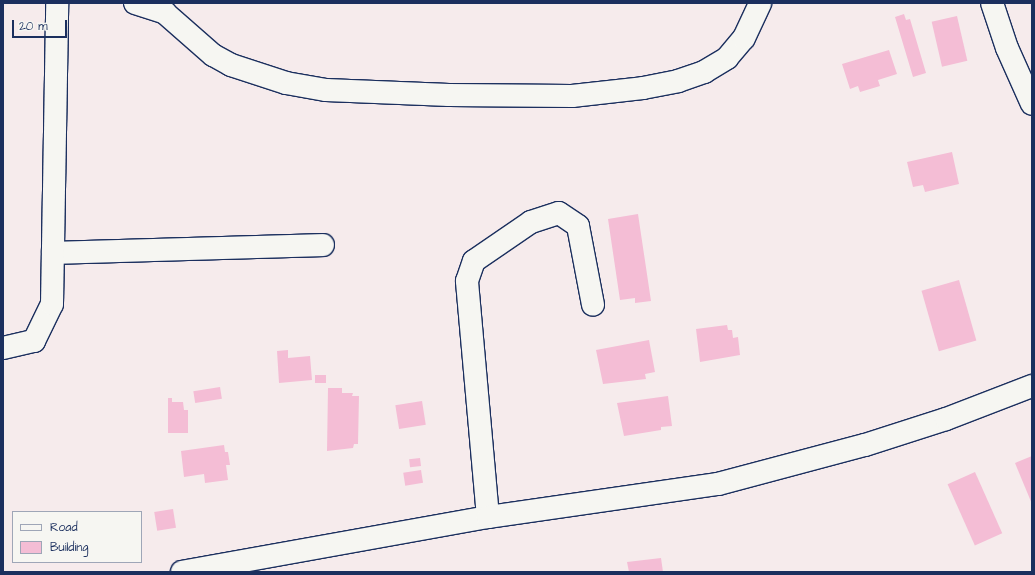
<!DOCTYPE html>
<html>
<head>
<meta charset="utf-8">
<style>
	body { margin:0 }
	#map { position:relative; width:1035px; height:575px; overflow:hidden; background:#f6ebec; font-family:"Architects Daughter",sans-serif }
	div>[style] { position:absolute }
	.building>* { inset:0; background:#f4bdd5; transform-origin:0 0 }
	.roads { filter:drop-shadow(1px 0 #1b2f5e) drop-shadow(-1px 0 #1b2f5e) drop-shadow(0 1px #1b2f5e) drop-shadow(0 -1px #1b2f5e) }
	.minor>* { height:22px; margin:-11px; padding:0 11px; transform-origin:11px; border-radius:11px; background:#f6f6f2 }
	span { translate:-50% -50%; white-space:nowrap; text-align:center; line-height:1.15; -webkit-text-stroke:3.5px #f6f6f2; paint-order:stroke }
	.frame { position:absolute; inset:0; border:4px solid #1b2f5e; pointer-events:none }
	.legend { position:absolute; left:12px; top:511px; width:130px; height:52px; box-sizing:border-box; background:#f6f6f2; border:1px solid #9ea6b7; margin:0; padding:5px 7px; list-style:none; font-size:12px; color:#1b2f5e }
	.legend li { display:flex; align-items:center; gap:8px; height:20px }
	.legend b { width:20px; border:1px solid #9ea6b7 }
	.scale { position:absolute; left:12px; top:20px; width:55px; height:18px; box-sizing:border-box; border:2px solid #1b2f5e; border-top:0; padding-left:5px; font-size:12px; line-height:14px; white-space:nowrap; color:#1b2f5e; -webkit-text-stroke:3px #f6f6f2; paint-order:stroke }
</style>
</head>
<body>
<div id="map">
	<div class="building">
		<i style="clip-path:polygon(904px 14px,906px 20px,910px 19px,926px 73px,913px 77px,895px 17px)"></i>
		<i style="left:957px;top:16px;width:46px;height:26px;rotate:77deg"></i>
		<i style="clip-path:polygon(889px 50px,897px 74px,878px 80px,880px 86px,860px 92px,858px 86px,850px 89px,842px 64px)"></i>
		<i style="clip-path:polygon(952px 152px,959px 184px,925px 192px,923px 185px,913px 187px,907px 162px)"></i>
		<i style="clip-path:polygon(638px 214px,651px 301px,635px 303px,635px 298px,620px 300px,608px 219px)"></i>
		<i style="left:959px;top:280px;width:63px;height:39px;rotate:74deg"></i>
		<i style="clip-path:polygon(727px 325px,728px 330px,732px 330px,733px 338px,738px 337px,740px 355px,700px 362px,696px 329px)"></i>
		<i style="clip-path:polygon(649px 340px,655px 372px,645px 374px,646px 379px,603px 384px,596px 350px)"></i>
		<i style="clip-path:polygon(288px 350px,288px 358px,310px 356px,312px 380px,279px 383px,277px 351px)"></i>
		<i style="left:326px;top:375px;width:8px;height:11px;rotate:90deg"></i>
		<i style="left:220px;top:387px;width:12px;height:27px;rotate:81deg"></i>
		<i style="clip-path:polygon(328px 388px,342px 388px,342px 393px,353px 393px,352px 396px,359px 396px,358px 444px,354px 444px,353px 448px,327px 451px)"></i>
		<i style="clip-path:polygon(668px 396px,672px 426px,661px 427px,661px 430px,624px 436px,617px 403px)"></i>
		<i style="clip-path:polygon(168px 398px,172px 398px,172px 402px,183px 402px,184px 410px,188px 410px,188px 433px,168px 433px)"></i>
		<i style="left:422px;top:401px;width:24px;height:27px;rotate:81deg"></i>
		<i style="clip-path:polygon(224px 445px,225px 452px,228px 452px,230px 465px,226px 465px,228px 480px,205px 483px,204px 474px,184px 477px,181px 451px)"></i>
		<i style="clip-path:polygon(1032px 456px,1032px 504px,1015px 463px)"></i>
		<i style="left:420px;top:458px;width:8px;height:11px;rotate:83deg"></i>
		<i style="left:421px;top:470px;width:13px;height:18px;rotate:81deg"></i>
		<i style="left:975px;top:472px;width:67px;height:30px;rotate:66deg"></i>
		<i style="left:173px;top:509px;width:19px;height:19px;rotate:81deg"></i>
		<i style="clip-path:polygon(661px 558px,663px 572px,629px 572px,627px 562px)"></i>
	</div>
	<div class="roads">
		<div class="minor">
			<i style="left:135px;top:3px;width:32px;rotate:18deg"></i>
			<i style="left:165px;top:13px;width:64px;rotate:41.2deg"></i>
			<i style="left:213px;top:55px;width:21px;rotate:29deg"></i>
			<i style="left:231px;top:65px;width:58px;rotate:18.1deg"></i>
			<i style="left:286px;top:83px;width:41px;rotate:9.9deg"></i>
			<i style="left:326px;top:90px;width:123px;rotate:2.3deg"></i>
			<i style="left:449px;top:95px;width:123px;rotate:0.5deg"></i>
			<i style="left:572px;top:96px;width:71px;rotate:-6.4deg"></i>
			<i style="left:643px;top:88px;width:36px;rotate:-11deg"></i>
			<i style="left:678px;top:81px;width:28px;rotate:-19deg"></i>
			<i style="left:704px;top:72px;width:27px;rotate:-31deg"></i>
			<i style="left:727px;top:58px;width:26px;rotate:-50deg"></i>
			<i style="left:744px;top:38px;width:38px;rotate:-65deg"></i>
			<i style="left:992px;top:3px;width:47px;rotate:71.6deg"></i>
			<i style="left:1007px;top:48px;width:61px;rotate:65.9deg"></i>
			<i style="left:53px;top:253px;width:270px;rotate:-1.7deg"></i>
			<i style="left:3px;top:348px;width:32px;rotate:-13deg"></i>
			<i style="left:34px;top:341px;width:41px;rotate:-64.1deg"></i>
			<i style="left:52px;top:304px;width:301px;rotate:-89deg"></i>
			<i style="left:488px;top:517px;width:237px;rotate:-95.1deg"></i>
			<i style="left:467px;top:281px;width:21px;rotate:-71deg"></i>
			<i style="left:474px;top:261px;width:69px;rotate:-34.4deg"></i>
			<i style="left:531px;top:222px;width:29px;rotate:-18deg"></i>
			<i style="left:559px;top:213px;width:23px;rotate:34deg"></i>
			<i style="left:578px;top:226px;width:80px;rotate:79.2deg"></i>
			<i style="left:182px;top:572px;width:311px;rotate:-10.2deg"></i>
			<i style="left:488px;top:517px;width:232px;rotate:-8.2deg"></i>
			<i style="left:718px;top:484px;width:152px;rotate:-14.9deg"></i>
			<i style="left:865px;top:445px;width:85px;rotate:-17.8deg"></i>
			<i style="left:946px;top:419px;width:92px;rotate:-21deg"></i>
		</div>
	</div>
	<div class="frame"></div>
	<ul class="legend">
	<li><b style="height:5px;background:#f6f6f2"></b>Road</li>
	<li><b style="height:11px;background:#f4bdd5"></b>Building</li>
	</ul>
	<div class="scale">20 m</div>
</div>
</body>
</html>
